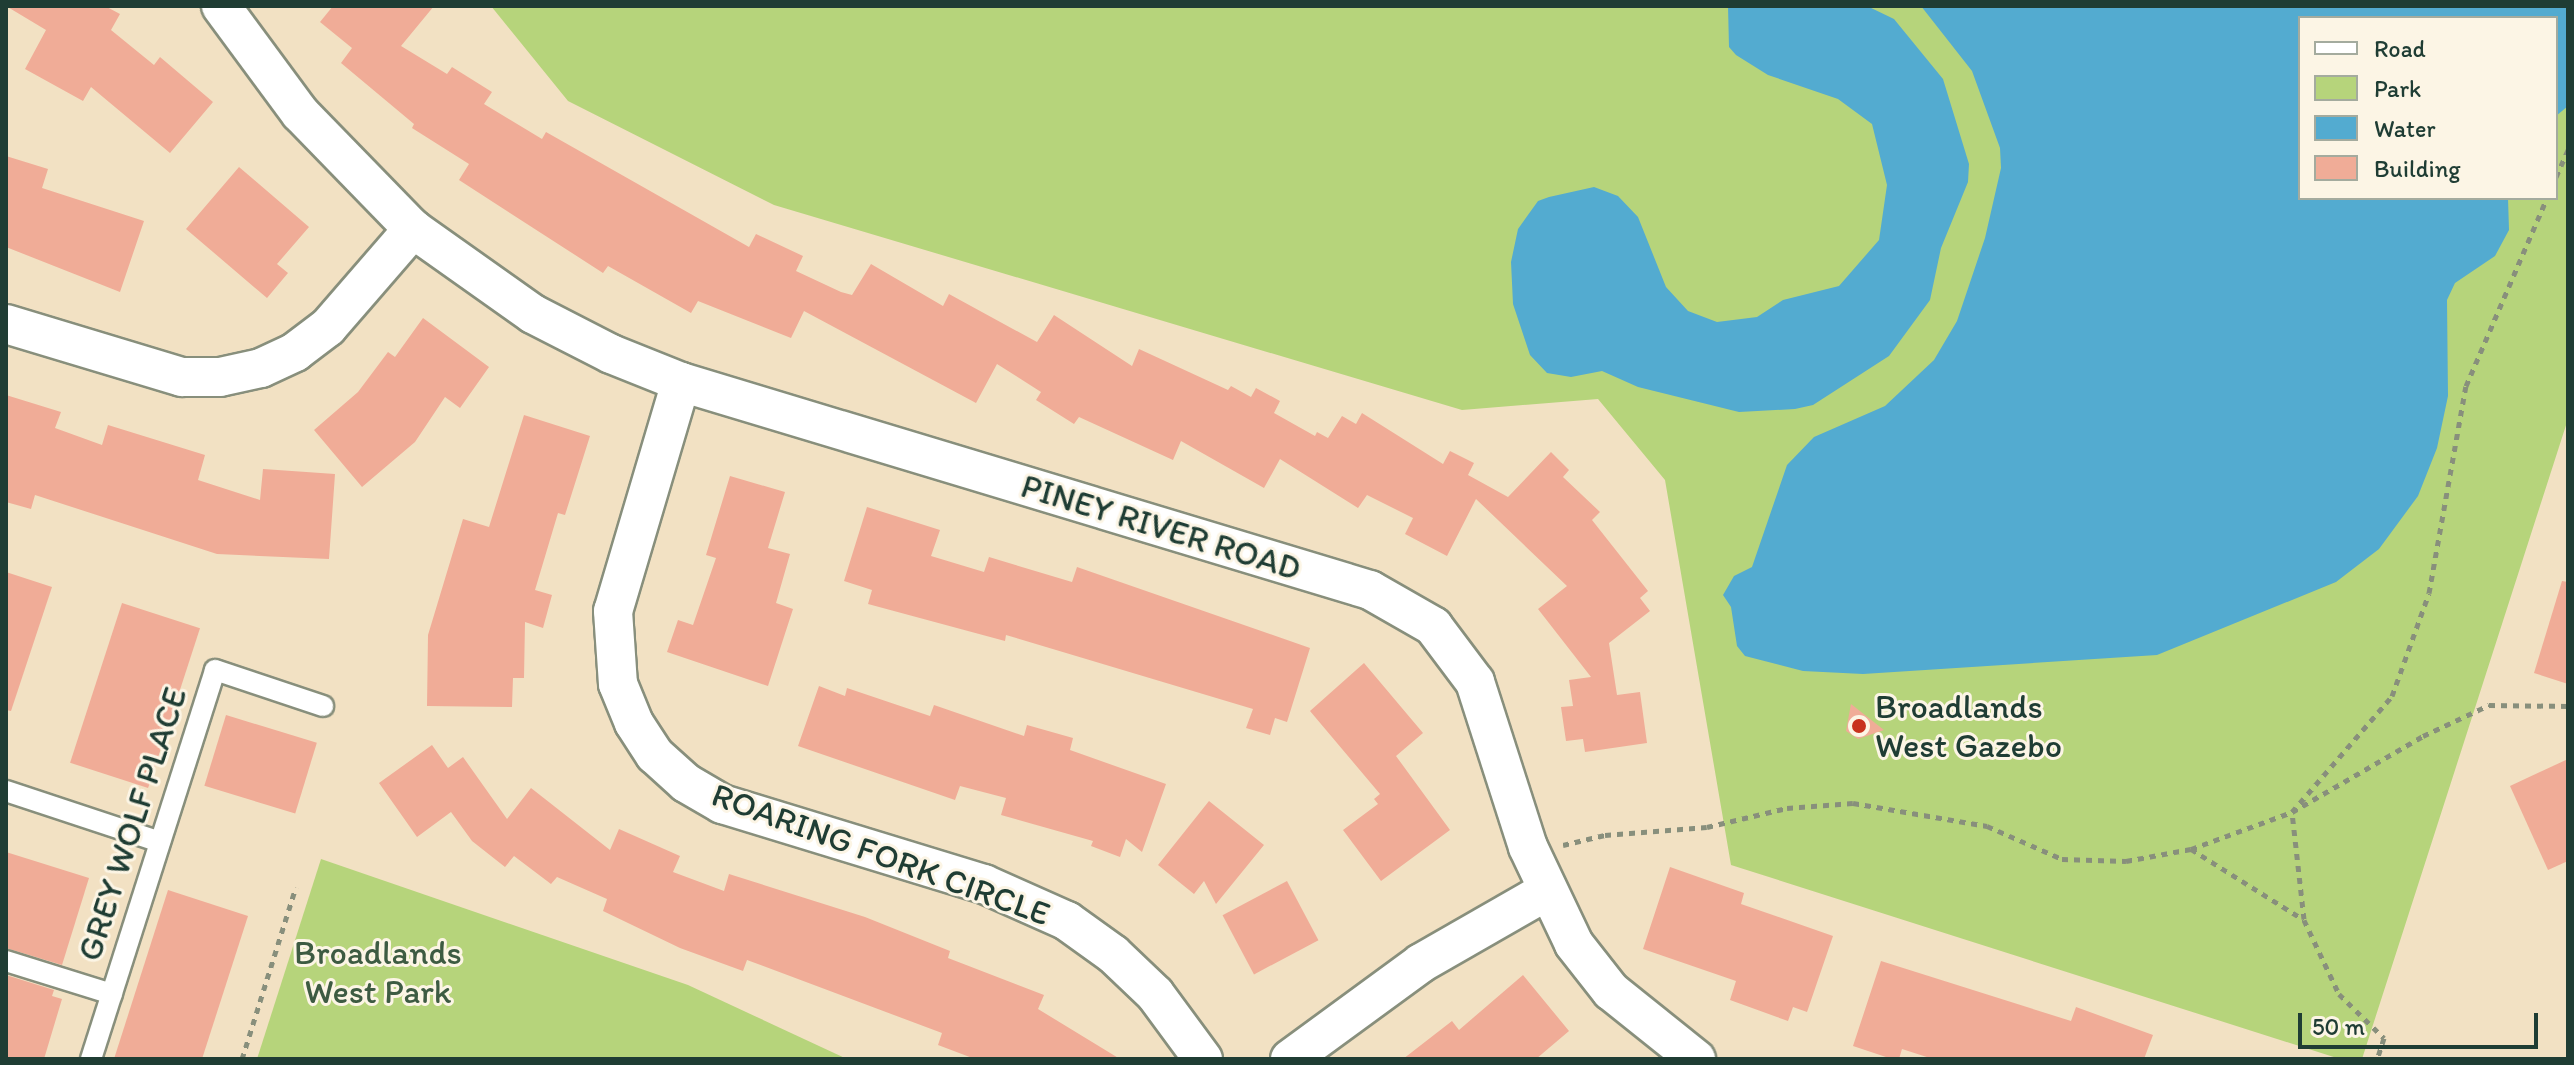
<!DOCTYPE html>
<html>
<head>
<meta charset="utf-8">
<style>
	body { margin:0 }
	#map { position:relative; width:2574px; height:1065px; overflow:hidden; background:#f2e1c3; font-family:Itim,sans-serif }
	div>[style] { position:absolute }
	.green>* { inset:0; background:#b6d47b }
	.water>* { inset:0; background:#53abd0 }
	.building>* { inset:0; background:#f0ac97; transform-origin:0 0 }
	.path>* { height:5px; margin-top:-2.5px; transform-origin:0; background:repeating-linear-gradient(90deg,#888f7c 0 6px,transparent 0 12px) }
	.roads { filter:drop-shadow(2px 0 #888f7c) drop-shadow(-2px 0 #888f7c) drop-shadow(0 2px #888f7c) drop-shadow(0 -2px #888f7c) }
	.service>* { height:20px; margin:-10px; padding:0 10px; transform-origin:10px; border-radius:10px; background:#fff }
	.minor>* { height:38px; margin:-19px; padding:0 19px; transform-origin:19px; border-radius:19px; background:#fff }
	.dots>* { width:22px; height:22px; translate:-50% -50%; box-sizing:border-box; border:4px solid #fcf5e5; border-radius:50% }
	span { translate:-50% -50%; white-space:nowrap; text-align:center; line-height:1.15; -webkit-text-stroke:6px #fcf5e5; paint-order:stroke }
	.street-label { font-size:34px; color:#1f3d34 }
	.poi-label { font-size:34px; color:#1f3d34 }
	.left { translate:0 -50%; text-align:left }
	.park-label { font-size:34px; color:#3d5b42 }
	.frame { position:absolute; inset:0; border:8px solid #1f3d34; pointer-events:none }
	.legend { position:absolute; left:2298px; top:16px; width:260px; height:184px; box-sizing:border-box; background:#fcf5e5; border:2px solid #a4ab9e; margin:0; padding:10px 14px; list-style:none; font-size:24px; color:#1f3d34 }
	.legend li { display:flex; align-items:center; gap:16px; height:40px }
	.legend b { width:40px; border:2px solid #a4ab9e }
	.scale { position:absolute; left:2298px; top:1013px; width:240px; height:36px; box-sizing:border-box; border:4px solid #1f3d34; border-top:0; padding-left:10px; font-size:24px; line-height:28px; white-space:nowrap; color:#1f3d34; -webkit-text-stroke:6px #fcf5e5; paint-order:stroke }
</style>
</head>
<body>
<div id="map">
	<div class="green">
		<i style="clip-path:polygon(evenodd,491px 6px,2568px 6px,2568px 419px,2362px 1059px,2340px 1059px,1731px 865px,1665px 480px,1598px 399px,1462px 410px,774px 205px,568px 101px,491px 6px,2300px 18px,2556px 18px,2556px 198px,2300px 198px,2300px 18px)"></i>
		<i style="clip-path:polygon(321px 859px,688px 985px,847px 1059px,257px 1059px)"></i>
	</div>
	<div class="water">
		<i style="clip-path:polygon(1728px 6px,1867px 6px,1894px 19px,1943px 79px,1969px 164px,1968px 182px,1941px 248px,1930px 300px,1889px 356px,1813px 405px,1795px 409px,1739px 412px,1638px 387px,1602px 371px,1571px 377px,1547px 373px,1530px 355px,1513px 304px,1511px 262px,1518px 229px,1538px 201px,1549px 197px,1594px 187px,1618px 196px,1638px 217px,1666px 287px,1688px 311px,1717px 322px,1757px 317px,1783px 300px,1839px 286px,1879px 240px,1887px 185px,1872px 124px,1838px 99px,1768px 75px,1736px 55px,1729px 47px)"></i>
		<i style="clip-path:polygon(1921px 6px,2568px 6px,2568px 106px,2556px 116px,2556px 18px,2300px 18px,2300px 198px,2508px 198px,2509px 230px,2495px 256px,2455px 283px,2447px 300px,2448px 396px,2437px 448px,2418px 496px,2379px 549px,2336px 582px,2157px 655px,1863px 674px,1803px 671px,1745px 656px,1737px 646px,1731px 607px,1723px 595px,1734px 576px,1752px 567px,1787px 465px,1814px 437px,1885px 406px,1934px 360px,1957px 321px,1985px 238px,2001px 168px,2000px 148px,1972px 71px)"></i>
	</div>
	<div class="building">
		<i style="clip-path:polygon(6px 6px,105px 6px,120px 14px,111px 30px,154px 65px,160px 57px,213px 102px,170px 153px,91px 87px,83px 101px,25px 69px,46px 30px)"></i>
		<i style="clip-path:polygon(333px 6px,434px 6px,401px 46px,447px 74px,452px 67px,492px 92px,484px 104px,542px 139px,546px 132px,749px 247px,756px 234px,803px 256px,796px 271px,841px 292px,852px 295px,871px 264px,943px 306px,949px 294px,1037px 342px,1054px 315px,1132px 366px,1139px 349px,1228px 390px,1231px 386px,1251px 397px,1256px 388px,1280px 401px,1274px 413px,1315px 436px,1317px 432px,1328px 438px,1342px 416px,1356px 424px,1362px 413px,1443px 464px,1450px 451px,1474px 463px,1468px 475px,1508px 497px,1551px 452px,1569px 470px,1563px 477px,1600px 512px,1592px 520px,1648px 591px,1640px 598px,1650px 611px,1609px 643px,1617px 695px,1640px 692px,1647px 743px,1585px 752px,1583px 739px,1566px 741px,1561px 707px,1573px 706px,1569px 680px,1591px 677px,1538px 609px,1567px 586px,1476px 499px,1447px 556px,1405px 534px,1413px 518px,1367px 495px,1358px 508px,1280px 459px,1264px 488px,1181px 441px,1173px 460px,1079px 417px,1074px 424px,1036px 400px,1041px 392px,997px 364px,976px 403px,804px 311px,791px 338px,698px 301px,691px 313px,608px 266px,603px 273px,459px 180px,469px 164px,412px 128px,414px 124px,341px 63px,352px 48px,320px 22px)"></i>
		<i style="clip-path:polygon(6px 156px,48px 169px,42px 188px,144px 221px,120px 292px,6px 247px)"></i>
		<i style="clip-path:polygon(239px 167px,309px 227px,277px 264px,288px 273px,267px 298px,186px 229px)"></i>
		<i style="clip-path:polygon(423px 318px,489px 367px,460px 408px,445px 397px,415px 442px,362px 487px,314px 430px,358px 392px,388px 352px,395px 357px)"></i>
		<i style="clip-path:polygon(6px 395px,61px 412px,55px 428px,102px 445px,108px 425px,205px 455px,198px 480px,260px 500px,263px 469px,335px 474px,329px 559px,217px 554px,35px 495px,31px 509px,6px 502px)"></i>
		<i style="clip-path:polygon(524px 415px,590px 436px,565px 515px,558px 513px,535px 590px,552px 595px,543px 628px,525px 622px,524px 678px,513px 678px,512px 707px,427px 706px,428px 635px,463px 519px,489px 527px)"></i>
		<i style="clip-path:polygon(730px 476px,785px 492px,768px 548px,790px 554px,776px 603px,793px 609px,768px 686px,667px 652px,678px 620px,693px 625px,716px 558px,706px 555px)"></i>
		<i style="clip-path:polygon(867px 507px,940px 530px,931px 556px,984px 572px,989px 557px,1072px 582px,1077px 567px,1310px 648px,1287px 722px,1275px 718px,1270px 735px,1246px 728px,1253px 709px,1006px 635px,1005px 641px,868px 604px,872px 590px,844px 581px)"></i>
		<i style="clip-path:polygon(6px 572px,52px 587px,11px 711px,6px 710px)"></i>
		<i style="clip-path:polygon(2562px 581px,2568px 582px,2568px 684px,2534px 673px)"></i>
		<i style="left:122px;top:603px;width:82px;height:168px;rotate:18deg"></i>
		<i style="clip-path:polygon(1364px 663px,1423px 733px,1396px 756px,1450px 830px,1381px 881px,1343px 830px,1378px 804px,1374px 799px,1380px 794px,1310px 711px)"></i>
		<i style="clip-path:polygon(819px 686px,845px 696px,847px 688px,930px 716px,934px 705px,1024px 736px,1027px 725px,1073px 738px,1070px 750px,1166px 784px,1142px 852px,1126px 839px,1120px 857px,1091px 846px,1093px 841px,1001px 815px,1006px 798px,960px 786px,955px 800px,798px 746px)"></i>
		<i style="clip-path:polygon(1851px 704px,1884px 730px,1858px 739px,1846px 731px)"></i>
		<i style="left:226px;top:715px;width:95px;height:74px;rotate:17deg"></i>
		<i style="clip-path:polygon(432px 745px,448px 768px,463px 757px,507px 819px,531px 788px,610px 850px,619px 829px,680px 856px,673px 872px,724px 891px,729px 874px,865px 917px,950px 951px,948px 958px,1044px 995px,1038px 1009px,1120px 1059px,975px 1059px,938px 1045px,942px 1033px,747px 960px,743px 971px,680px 948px,603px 911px,607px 899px,557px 877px,551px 884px,514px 856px,505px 867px,472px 841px,451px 812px,417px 837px,379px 783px)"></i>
		<i style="clip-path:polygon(2568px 759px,2568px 861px,2548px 870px,2510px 786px)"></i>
		<i style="clip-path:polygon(1209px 801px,1264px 845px,1216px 904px,1204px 881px,1194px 894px,1158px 865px)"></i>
		<i style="clip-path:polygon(6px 852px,89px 878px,62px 965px,6px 948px)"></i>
		<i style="clip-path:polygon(1670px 867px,1744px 893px,1741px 904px,1833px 936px,1807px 1012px,1793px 1007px,1788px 1021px,1730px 1000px,1736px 981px,1643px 949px)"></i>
		<i style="left:1287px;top:881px;width:67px;height:73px;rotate:62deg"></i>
		<i style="clip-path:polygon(168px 890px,248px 916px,202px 1059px,114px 1059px)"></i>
		<i style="clip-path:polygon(1881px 961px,2071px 1021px,2076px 1007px,2153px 1035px,2144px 1059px,1933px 1059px,1902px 1049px,1899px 1059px,1892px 1059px,1853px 1046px)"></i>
		<i style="clip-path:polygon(6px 975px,54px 990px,52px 996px,62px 999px,44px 1059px,6px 1059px)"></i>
		<i style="clip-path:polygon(1523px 975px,1569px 1031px,1536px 1059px,1403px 1059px,1452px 1021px,1459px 1030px)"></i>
	</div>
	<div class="path">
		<i style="left:2556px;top:177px;width:30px;rotate:-66deg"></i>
		<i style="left:1563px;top:845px;width:43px;rotate:-13.4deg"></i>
		<i style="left:1605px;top:835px;width:102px;rotate:-4.5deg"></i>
		<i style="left:1707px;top:827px;width:82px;rotate:-13.4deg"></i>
		<i style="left:1787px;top:808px;width:66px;rotate:-4.3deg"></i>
		<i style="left:1853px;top:803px;width:136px;rotate:9.7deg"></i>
		<i style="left:1987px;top:826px;width:82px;rotate:23.7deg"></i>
		<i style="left:2062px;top:859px;width:64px;rotate:1.8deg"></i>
		<i style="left:2126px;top:861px;width:66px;rotate:-10.5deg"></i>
		<i style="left:2191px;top:849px;width:133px;rotate:32.1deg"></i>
		<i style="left:2304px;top:920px;width:82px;rotate:64.7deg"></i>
		<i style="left:2339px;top:994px;width:63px;rotate:44.4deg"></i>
		<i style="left:2384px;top:1038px;width:22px;rotate:108deg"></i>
		<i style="left:2191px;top:849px;width:108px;rotate:-20.1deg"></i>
		<i style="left:2292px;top:812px;width:151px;rotate:-30.1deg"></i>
		<i style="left:2423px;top:736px;width:73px;rotate:-25.2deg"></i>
		<i style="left:2489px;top:705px;width:79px;rotate:0.7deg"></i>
		<i style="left:2304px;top:919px;width:108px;rotate:-96.4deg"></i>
		<i style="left:2292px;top:812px;width:153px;rotate:-49.2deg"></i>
		<i style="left:2392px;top:696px;width:109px;rotate:-70.2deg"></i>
		<i style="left:2429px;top:593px;width:210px;rotate:-79.9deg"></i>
		<i style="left:2466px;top:386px;width:205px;rotate:-66.7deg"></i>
		<i style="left:242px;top:1059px;width:180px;rotate:-72.6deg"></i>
	</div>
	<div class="roads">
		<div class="service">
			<i style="left:6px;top:791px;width:162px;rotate:18.3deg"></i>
			<i style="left:6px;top:961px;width:111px;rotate:17.3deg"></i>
			<i style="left:91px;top:1059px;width:408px;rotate:-72.3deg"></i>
			<i style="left:215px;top:670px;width:114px;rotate:18.4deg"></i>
		</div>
		<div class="minor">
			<i style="left:221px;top:6px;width:133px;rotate:53.6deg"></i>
			<i style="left:300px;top:113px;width:162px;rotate:45.8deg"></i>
			<i style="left:413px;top:229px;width:147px;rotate:35.3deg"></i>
			<i style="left:533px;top:314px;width:88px;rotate:27.1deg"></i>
			<i style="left:611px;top:354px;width:75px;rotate:21.8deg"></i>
			<i style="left:681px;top:382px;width:720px;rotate:16.8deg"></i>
			<i style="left:1370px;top:590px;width:73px;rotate:29.7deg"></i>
			<i style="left:1433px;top:626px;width:70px;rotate:53.1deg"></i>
			<i style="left:1475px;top:682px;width:173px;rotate:72.2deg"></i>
			<i style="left:1528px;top:847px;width:107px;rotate:64.6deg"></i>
			<i style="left:1574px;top:944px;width:60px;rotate:51.8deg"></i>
			<i style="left:1611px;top:991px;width:109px;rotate:38.7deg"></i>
			<i style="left:6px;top:324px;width:184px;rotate:16.8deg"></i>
			<i style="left:182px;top:377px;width:38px"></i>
			<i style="left:220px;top:377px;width:42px;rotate:-12.4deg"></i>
			<i style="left:261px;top:368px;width:38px;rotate:-25deg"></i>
			<i style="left:295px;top:352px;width:41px;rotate:-37.1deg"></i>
			<i style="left:328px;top:327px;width:130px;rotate:-49.1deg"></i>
			<i style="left:681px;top:382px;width:239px;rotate:106.5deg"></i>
			<i style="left:613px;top:611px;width:73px;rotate:86.1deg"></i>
			<i style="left:618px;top:684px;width:42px;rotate:67.7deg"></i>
			<i style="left:634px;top:723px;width:38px;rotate:57deg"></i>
			<i style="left:655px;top:755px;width:42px;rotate:42.1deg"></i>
			<i style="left:686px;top:783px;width:42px;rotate:30.3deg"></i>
			<i style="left:722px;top:804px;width:274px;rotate:17deg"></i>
			<i style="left:984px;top:884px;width:91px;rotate:24deg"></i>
			<i style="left:1067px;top:921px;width:57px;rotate:35.7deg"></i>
			<i style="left:1113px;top:954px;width:58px;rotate:43.6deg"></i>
			<i style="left:1155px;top:994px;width:81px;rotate:53.6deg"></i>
			<i style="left:1290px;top:1059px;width:162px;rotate:-36.2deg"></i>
			<i style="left:1421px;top:963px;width:143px;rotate:-29.8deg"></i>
		</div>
	</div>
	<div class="dots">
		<i style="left:1859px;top:726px;background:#c8321e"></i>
	</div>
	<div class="street-label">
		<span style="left:1161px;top:527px;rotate:17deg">PINEY RIVER ROAD</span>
		<span style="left:132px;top:824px;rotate:-72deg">GREY WOLF PLACE</span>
		<span style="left:881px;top:854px;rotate:20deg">ROARING FORK CIRCLE</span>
	</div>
	<div class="poi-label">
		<span class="left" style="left:1875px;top:726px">Broadlands<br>West Gazebo</span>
	</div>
	<div class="park-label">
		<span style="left:378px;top:972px">Broadlands<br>West Park</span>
	</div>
	<div class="frame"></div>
	<ul class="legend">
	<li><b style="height:10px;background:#fff"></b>Road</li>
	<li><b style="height:22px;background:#b6d47b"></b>Park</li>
	<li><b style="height:22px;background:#53abd0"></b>Water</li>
	<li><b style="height:22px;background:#f0ac97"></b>Building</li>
	</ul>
	<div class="scale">50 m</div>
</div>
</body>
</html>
